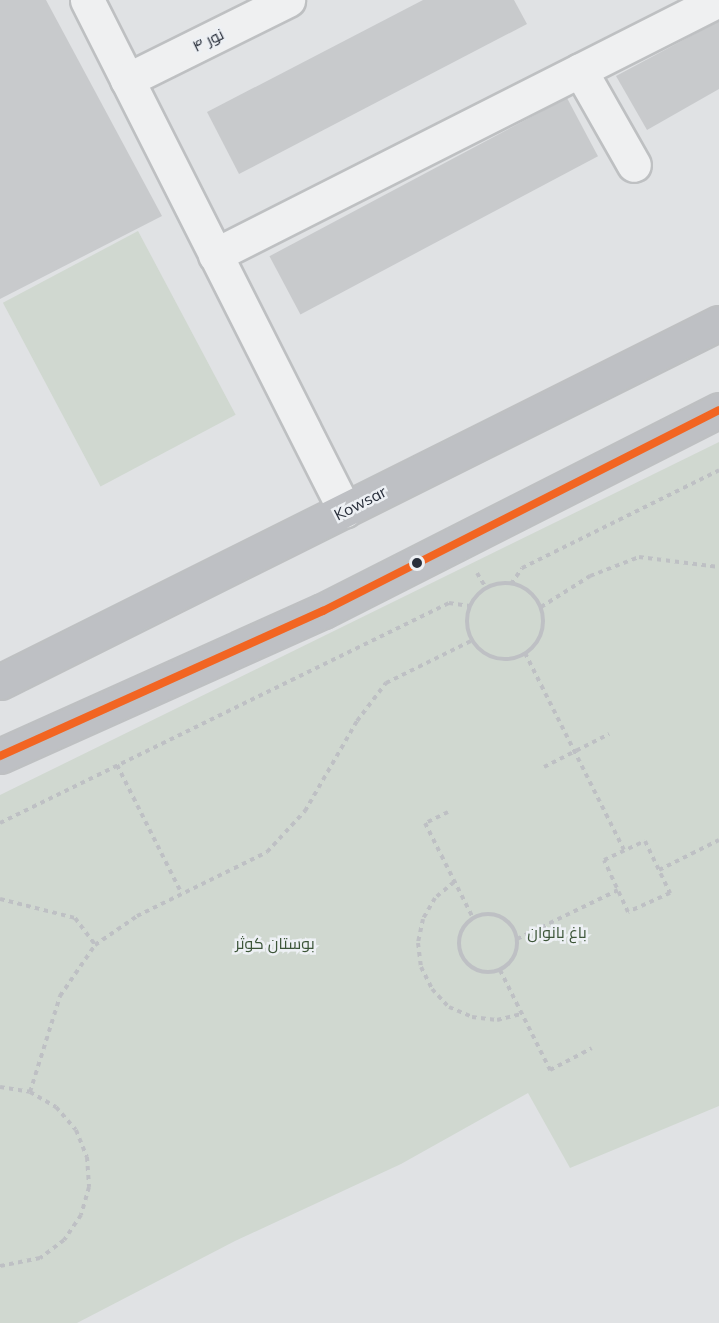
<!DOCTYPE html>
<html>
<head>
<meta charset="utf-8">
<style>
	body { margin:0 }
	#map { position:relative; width:719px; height:1323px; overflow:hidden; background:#e0e2e4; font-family:Mulish,Cairo,sans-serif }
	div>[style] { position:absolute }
	.green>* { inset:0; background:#d0d8d0; transform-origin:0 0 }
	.building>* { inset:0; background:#c8cacc; transform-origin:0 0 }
	.path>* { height:4px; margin-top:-2px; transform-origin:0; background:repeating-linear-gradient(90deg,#bec0c4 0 4.5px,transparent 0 9px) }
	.path>.ring { margin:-2px; padding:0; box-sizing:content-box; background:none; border:4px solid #bec0c4; border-radius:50% }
	.roads { filter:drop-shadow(2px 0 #bec0c2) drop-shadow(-2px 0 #bec0c2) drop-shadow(0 2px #bec0c2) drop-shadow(0 -2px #bec0c2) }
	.street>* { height:33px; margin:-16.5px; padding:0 16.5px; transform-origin:16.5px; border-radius:16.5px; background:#eff0f1 }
	.secondary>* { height:33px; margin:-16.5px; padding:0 16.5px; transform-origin:16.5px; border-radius:16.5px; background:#bec0c4 }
	.bus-1>* { height:8px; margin:-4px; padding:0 4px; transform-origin:4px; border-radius:4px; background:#f26522 }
	.dots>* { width:16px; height:16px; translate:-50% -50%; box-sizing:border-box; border:3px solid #edf0f4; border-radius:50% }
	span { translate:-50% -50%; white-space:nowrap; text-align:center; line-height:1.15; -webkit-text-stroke:5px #edf0f4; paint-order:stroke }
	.street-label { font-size:16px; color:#292f3b }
	.park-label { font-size:16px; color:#3c5538 }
</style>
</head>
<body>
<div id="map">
	<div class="green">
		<i style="left:138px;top:231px;width:208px;height:153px;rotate:62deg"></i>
		<i style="clip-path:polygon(719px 442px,719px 1106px,570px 1168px,528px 1093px,401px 1164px,235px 1241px,77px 1323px,0 1323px,0 795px)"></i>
	</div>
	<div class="building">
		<i style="clip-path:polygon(0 0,46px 0,162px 216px,0 299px)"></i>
		<i style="clip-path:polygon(423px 0,514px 0,527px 24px,239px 174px,207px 112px)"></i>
		<i style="clip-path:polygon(719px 21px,719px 89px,647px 130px,616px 76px)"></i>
		<i style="left:567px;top:98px;width:66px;height:337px;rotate:62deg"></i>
	</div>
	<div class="path">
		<i style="left:477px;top:573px;width:17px;rotate:59deg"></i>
		<i class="ring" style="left:467px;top:583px;width:72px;height:72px"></i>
		<i style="left:511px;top:584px;width:19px;rotate:-55deg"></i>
		<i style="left:522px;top:568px;width:220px;rotate:-26.4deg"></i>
		<i style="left:541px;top:607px;width:58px;rotate:-32.3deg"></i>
		<i style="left:590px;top:576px;width:53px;rotate:-21.2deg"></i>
		<i style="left:639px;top:557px;width:81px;rotate:7.1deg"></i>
		<i style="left:525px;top:653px;width:220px;rotate:63.3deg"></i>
		<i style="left:117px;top:765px;width:144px;rotate:63.3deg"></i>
		<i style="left:544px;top:767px;width:73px;rotate:-26.9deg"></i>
		<i style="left:448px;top:812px;width:25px;rotate:154deg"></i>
		<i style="left:425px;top:823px;width:106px;rotate:63.2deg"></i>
		<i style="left:0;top:823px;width:500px;rotate:-26.1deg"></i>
		<i style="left:449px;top:603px;width:21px;rotate:8deg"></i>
		<i style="left:645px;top:841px;width:58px;rotate:64.3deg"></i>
		<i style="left:670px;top:893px;width:46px;rotate:155.7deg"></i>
		<i style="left:628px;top:912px;width:57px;rotate:-114.8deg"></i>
		<i style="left:604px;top:860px;width:45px;rotate:-24.9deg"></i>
		<i style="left:659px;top:870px;width:67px;rotate:-26.6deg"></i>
		<i style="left:454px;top:882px;width:25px;rotate:140deg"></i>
		<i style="left:435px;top:898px;width:24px;rotate:120deg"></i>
		<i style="left:423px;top:919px;width:25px;rotate:102deg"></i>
		<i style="left:418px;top:943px;width:24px;rotate:83deg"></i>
		<i style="left:421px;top:967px;width:25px;rotate:63deg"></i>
		<i style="left:432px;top:989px;width:25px;rotate:47deg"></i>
		<i style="left:449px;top:1007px;width:25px;rotate:23deg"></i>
		<i style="left:472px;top:1017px;width:25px;rotate:7deg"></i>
		<i style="left:497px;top:1020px;width:25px;rotate:-14deg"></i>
		<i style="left:0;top:899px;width:77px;rotate:14.2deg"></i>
		<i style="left:75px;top:918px;width:34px;rotate:53deg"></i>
		<i class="ring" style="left:459px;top:914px;width:54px;height:54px"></i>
		<i style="left:517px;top:939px;width:112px;rotate:-25.9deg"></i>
		<i style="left:500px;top:970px;width:112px;rotate:63.4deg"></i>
		<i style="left:550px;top:1070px;width:47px;rotate:-27.6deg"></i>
		<i style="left:0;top:1087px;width:30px;rotate:9deg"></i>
		<i style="left:30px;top:1092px;width:30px;rotate:30deg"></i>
		<i style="left:56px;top:1107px;width:30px;rotate:49deg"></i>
		<i style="left:76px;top:1130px;width:29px;rotate:68deg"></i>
		<i style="left:87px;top:1157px;width:30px;rotate:86deg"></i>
		<i style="left:89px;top:1187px;width:29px;rotate:106deg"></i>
		<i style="left:81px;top:1215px;width:30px;rotate:124deg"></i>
		<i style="left:64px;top:1240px;width:30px;rotate:143deg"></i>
		<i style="left:40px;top:1258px;width:41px;rotate:168.7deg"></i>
		<i style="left:30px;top:1092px;width:101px;rotate:-72.6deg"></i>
		<i style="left:60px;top:996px;width:62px;rotate:-55.5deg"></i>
		<i style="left:95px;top:945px;width:51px;rotate:-34.6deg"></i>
		<i style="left:137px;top:916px;width:145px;rotate:-26.2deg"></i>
		<i style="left:267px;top:852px;width:56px;rotate:-47.2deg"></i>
		<i style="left:305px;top:811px;width:104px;rotate:-60deg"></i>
		<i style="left:357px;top:721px;width:48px;rotate:-52.7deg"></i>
		<i style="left:386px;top:683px;width:97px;rotate:-26.3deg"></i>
	</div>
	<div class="roads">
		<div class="street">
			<i style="left:87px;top:0;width:572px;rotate:63.21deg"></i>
			<i style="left:580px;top:70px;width:109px;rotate:60.4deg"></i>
			<i style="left:127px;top:80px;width:180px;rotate:-26.4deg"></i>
			<i style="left:215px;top:255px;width:565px;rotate:-26.84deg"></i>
		</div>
		<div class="secondary">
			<i style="left:0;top:682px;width:804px;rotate:-26.53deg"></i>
			<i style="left:0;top:756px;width:354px;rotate:-24.2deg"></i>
			<i style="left:323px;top:611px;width:444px;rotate:-26.9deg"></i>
		</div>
	</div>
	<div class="bus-1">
		<i style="left:0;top:756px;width:354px;rotate:-24.2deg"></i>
		<i style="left:323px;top:611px;width:444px;rotate:-26.9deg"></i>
	</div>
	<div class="dots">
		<i style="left:417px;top:563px;background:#292f3b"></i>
	</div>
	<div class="street-label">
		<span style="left:208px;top:40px;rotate:-26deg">نور ۴</span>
		<span style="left:360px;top:503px;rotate:-27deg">Kowsar</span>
	</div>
	<div class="park-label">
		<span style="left:557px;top:932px">باغ بانوان</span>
		<span style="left:275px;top:943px">بوستان کوثر</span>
	</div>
</div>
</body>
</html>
